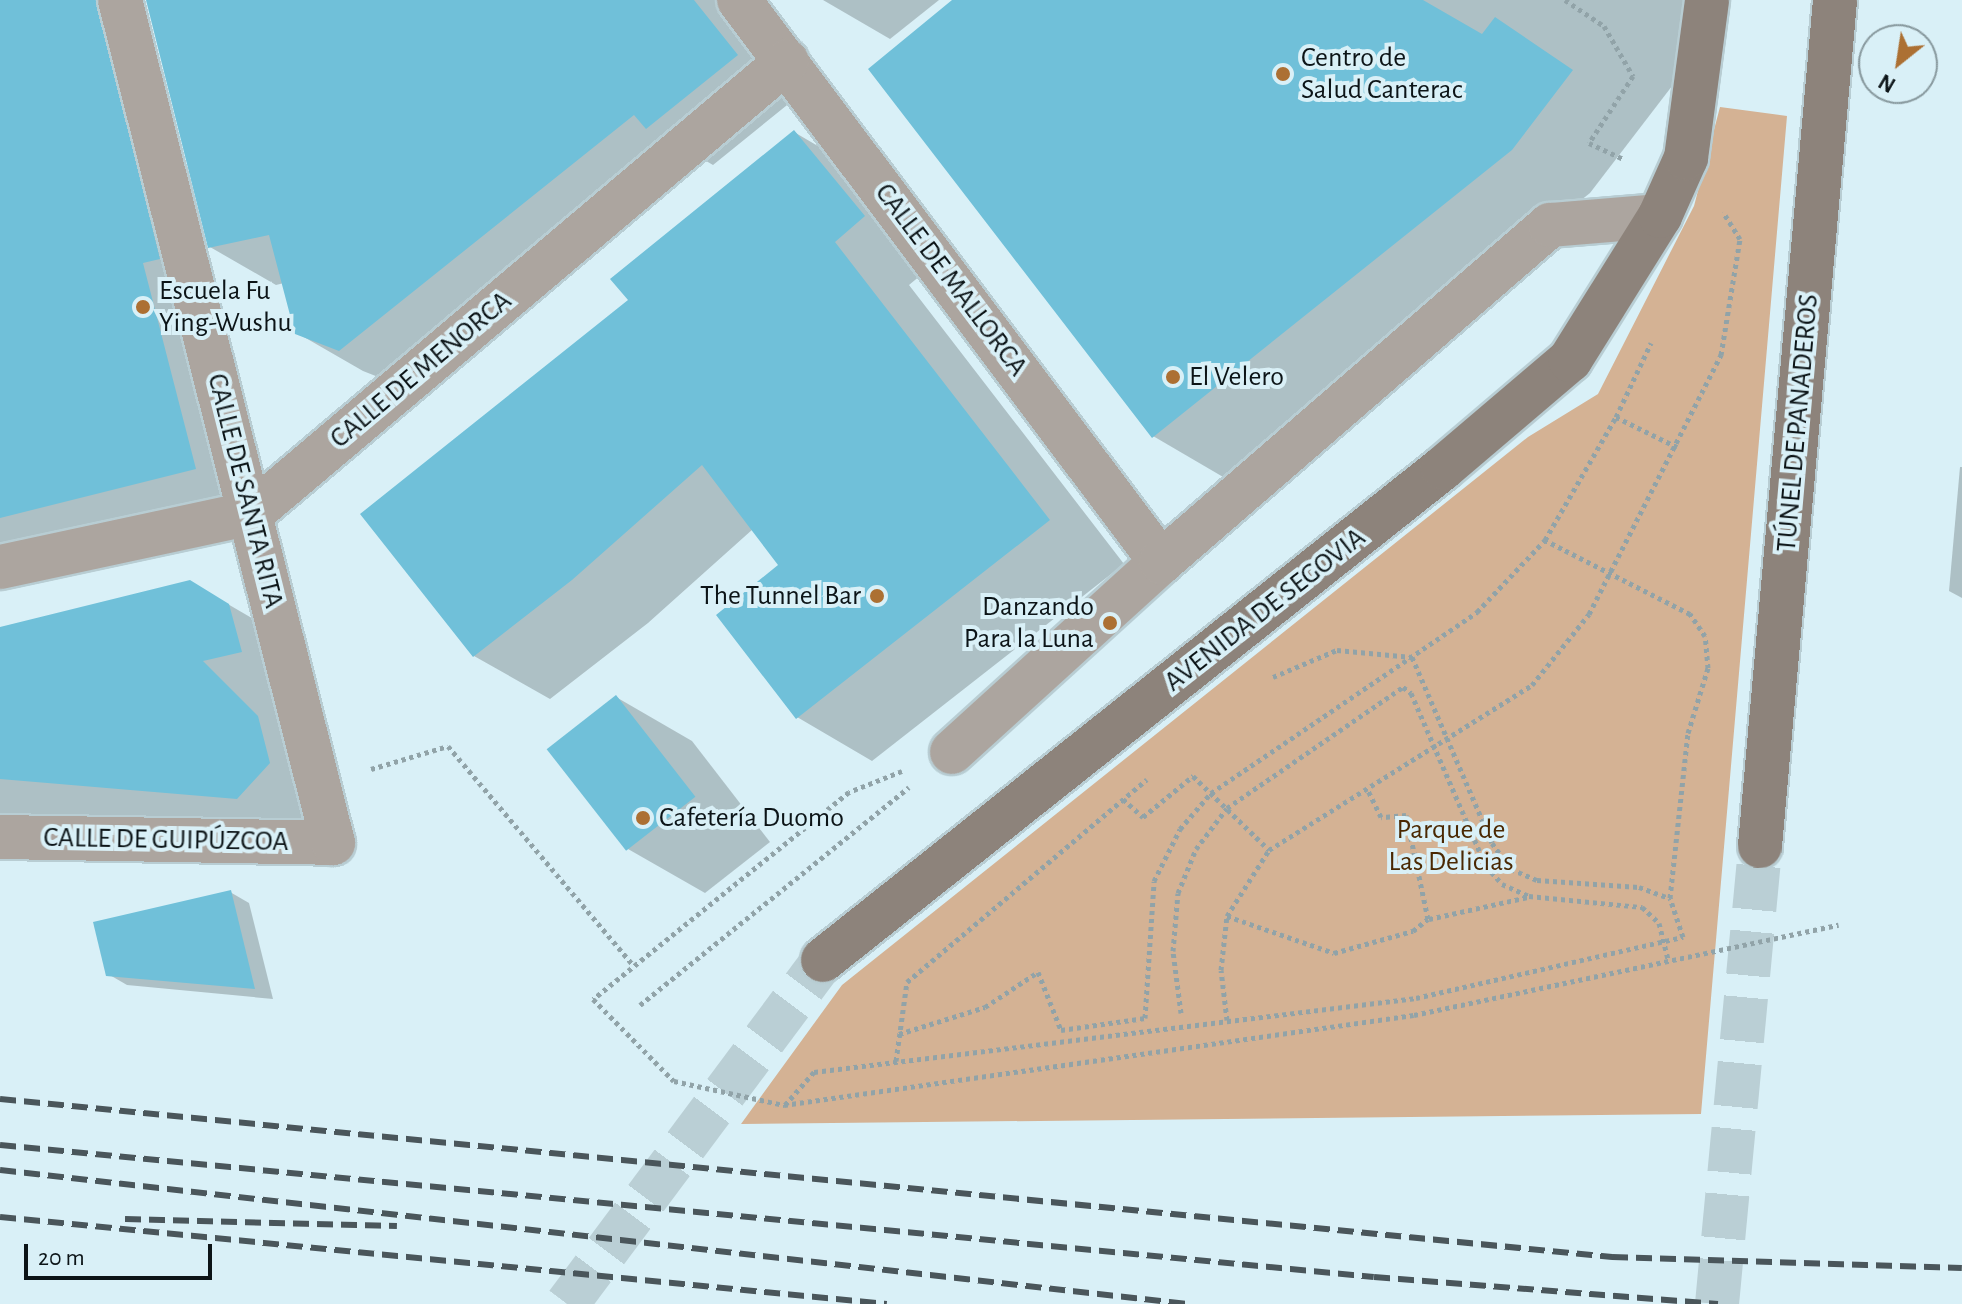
<!DOCTYPE html>
<html>
<head>
<meta charset="utf-8">
<style>
	body { margin:0 }
	#map { position:relative; width:1962px; height:1304px; overflow:hidden; background:#d9f0f7; font-family:"Alegreya Sans",sans-serif }
	div>[style] { position:absolute }
	.green>* { inset:0; background:#d4b294 }
	.shadow>* { inset:0; background:#0003 }
	.building>* { inset:0; background:#70c0d9; transform-origin:0 0 }
	.secondary-tunnel>* { height:44px; margin-top:-22px; transform-origin:0; background:repeating-linear-gradient(90deg,#bacfd5 0 44px,transparent 0 66px) }
	.path>* { height:5px; margin-top:-2.5px; transform-origin:0; background:repeating-linear-gradient(90deg,#91a3a8 0 4px,transparent 0 8px) }
	.roads { filter:drop-shadow(2px 0 #b8cdd3) drop-shadow(-2px 0 #b8cdd3) drop-shadow(0 2px #b8cdd3) drop-shadow(0 -2px #b8cdd3) }
	.street>* { height:44px; margin:-22px; padding:0 22px; transform-origin:22px; border-radius:22px; background:#aca59f }
	.secondary>* { height:44px; margin:-22px; padding:0 22px; transform-origin:22px; border-radius:22px; background:#8d837b }
	.rail>* { height:6px; margin-top:-3px; transform-origin:0; background:repeating-linear-gradient(90deg,#4a565b 0 16px,transparent 0 24px) }
	.dots>* { width:22px; height:22px; translate:-50% -50%; box-sizing:border-box; border:4px solid #d9f0f7; border-radius:50% }
	span { translate:-50% -50%; white-space:nowrap; text-align:center; line-height:1.15; -webkit-text-stroke:8px #d9f0f7; paint-order:stroke }
	.poi-label { font-size:28px; color:#0c1417 }
	.left { translate:0 -50%; text-align:left }
	.right { translate:-100% -50%; text-align:right }
	.street-label { font-size:28px; color:#0c1417 }
	.park-label { font-size:28px; color:#4a2802 }
	.north { position:absolute; left:1858px; top:24px; width:80px; height:80px; box-sizing:border-box; background:#d9f0f7; border:2px solid #87989d; border-radius:50%; rotate:210deg; font-size:22px; font-weight:700; line-height:32px; text-align:center; color:#0c1417 }
	.north::after { content:''; display:block; margin:auto; width:28px; height:36px; background:#ac7033; clip-path:polygon(50% 0,100% 100%,50% 72%,0 100%) }
	.scale { position:absolute; left:24px; top:1244px; width:188px; height:36px; box-sizing:border-box; border:4px solid #0c1417; border-top:0; padding-left:10px; font-size:24px; line-height:28px; white-space:nowrap; color:#0c1417; -webkit-text-stroke:6px #d9f0f7; paint-order:stroke }
</style>
</head>
<body>
<div id="map">
	<div class="green">
		<i style="clip-path:polygon(1720px 107px,1787px 116px,1701px 1114px,741px 1124px,842px 985px,1528px 437px,1598px 394px,1694px 206px)"></i>
	</div>
	<div class="shadow">
		<i style="clip-path:polygon(0 0,116px 0,248px 499px,0 562px)"></i>
		<i style="clip-path:polygon(148px 0,723px 0,802px 93px,713px 165px,696px 155px,406px 388px,363px 371px,297px 333px,284px 283px,276px 285px,210px 247px)"></i>
		<i style="clip-path:polygon(823px 0,939px 0,890px 39px)"></i>
		<i style="clip-path:polygon(956px 0,1707px 0,1702px 47px,1590px 193px,1230px 481px,1153px 436px)"></i>
		<i style="clip-path:polygon(794px 132px,869px 176px,939px 260px,909px 285px,1124px 564px,872px 761px,797px 717px,781px 565px,753px 529px,648px 623px,550px 699px,474px 656px,631px 301px)"></i>
		<i style="clip-path:polygon(1960px 467px,1962px 467px,1962px 598px,1949px 591px)"></i>
		<i style="clip-path:polygon(190px 582px,267px 627px,314px 842px,0 815px,0 628px)"></i>
		<i style="clip-path:polygon(616px 697px,692px 741px,770px 842px,705px 893px,628px 849px)"></i>
		<i style="clip-path:polygon(230px 892px,249px 903px,273px 999px,127px 985px,108px 974px)"></i>
	</div>
	<div class="building">
		<i style="clip-path:polygon(0 0,96px 0,160px 259px,143px 263px,196px 469px,0 518px)"></i>
		<i style="clip-path:polygon(146px 0,694px 0,738px 55px,646px 129px,634px 115px,339px 351px,295px 334px,269px 235px,208px 248px)"></i>
		<i style="clip-path:polygon(952px 0,1423px 0,1482px 34px,1495px 17px,1573px 70px,1512px 150px,1152px 438px,868px 69px)"></i>
		<i style="clip-path:polygon(794px 130px,865px 216px,835px 242px,1050px 520px,796px 719px,716px 615px,778px 565px,702px 465px,572px 580px,473px 657px,360px 514px,628px 300px,610px 279px)"></i>
		<i style="clip-path:polygon(190px 580px,229px 604px,242px 652px,203px 661px,258px 716px,270px 763px,237px 799px,0 779px,0 627px)"></i>
		<i style="left:616px;top:695px;width:129px;height:88px;rotate:52deg"></i>
		<i style="clip-path:polygon(231px 890px,255px 989px,106px 976px,93px 922px)"></i>
	</div>
	<div class="secondary-tunnel">
		<i style="left:567px;top:1304px;width:429px;rotate:-53.3deg"></i>
		<i style="left:1717px;top:1304px;width:460px;rotate:-84.6deg"></i>
	</div>
	<div class="path">
		<i style="left:1565px;top:0;width:47px;rotate:33.7deg"></i>
		<i style="left:1604px;top:26px;width:58px;rotate:59.9deg"></i>
		<i style="left:1633px;top:76px;width:80px;rotate:123.3deg"></i>
		<i style="left:1589px;top:143px;width:38px;rotate:25deg"></i>
		<i style="left:1616px;top:417px;width:68px;rotate:26.2deg"></i>
		<i style="left:1273px;top:677px;width:69px;rotate:-22.9deg"></i>
		<i style="left:1337px;top:650px;width:75px;rotate:5.3deg"></i>
		<i style="left:1412px;top:657px;width:202px;rotate:66.7deg"></i>
		<i style="left:1492px;top:843px;width:32px;rotate:54deg"></i>
		<i style="left:1511px;top:869px;width:28px;rotate:23deg"></i>
		<i style="left:1537px;top:880px;width:102px;rotate:3.9deg"></i>
		<i style="left:1639px;top:887px;width:33px;rotate:20deg"></i>
		<i style="left:371px;top:769px;width:80px;rotate:-16.6deg"></i>
		<i style="left:448px;top:746px;width:285px;rotate:49.8deg"></i>
		<i style="left:902px;top:771px;width:57px;rotate:158.4deg"></i>
		<i style="left:849px;top:792px;width:329px;rotate:141deg"></i>
		<i style="left:593px;top:999px;width:115px;rotate:45.4deg"></i>
		<i style="left:674px;top:1081px;width:113px;rotate:12.3deg"></i>
		<i style="left:784px;top:1105px;width:636px;rotate:-8.13deg"></i>
		<i style="left:1414px;top:1015px;width:434px;rotate:-12deg"></i>
		<i style="left:1123px;top:799px;width:27px;rotate:42deg"></i>
		<i style="left:1143px;top:817px;width:65px;rotate:-39.4deg"></i>
		<i style="left:1193px;top:776px;width:106px;rotate:44.2deg"></i>
		<i style="left:1227px;top:916px;width:113px;rotate:19.1deg"></i>
		<i style="left:1334px;top:953px;width:82px;rotate:-15.6deg"></i>
		<i style="left:1413px;top:931px;width:19px;rotate:-39deg"></i>
		<i style="left:1428px;top:919px;width:106px;rotate:-101.9deg"></i>
		<i style="left:1406px;top:815px;width:25px;rotate:175deg"></i>
		<i style="left:1381px;top:817px;width:32px;rotate:-116deg"></i>
		<i style="left:1429px;top:919px;width:101px;rotate:-12.5deg"></i>
		<i style="left:640px;top:1005px;width:346px;rotate:-39deg"></i>
		<i style="left:1181px;top:1013px;width:63px;rotate:-97.4deg"></i>
		<i style="left:1173px;top:951px;width:58px;rotate:-85.1deg"></i>
		<i style="left:1178px;top:893px;width:48px;rotate:-67.8deg"></i>
		<i style="left:1196px;top:849px;width:51px;rotate:-52.9deg"></i>
		<i style="left:1227px;top:808px;width:214px;rotate:-34.5deg"></i>
		<i style="left:1403px;top:687px;width:10px;rotate:37deg"></i>
		<i style="left:1411px;top:693px;width:189px;rotate:66.6deg"></i>
		<i style="left:1486px;top:866px;width:24px;rotate:48deg"></i>
		<i style="left:1502px;top:884px;width:30px;rotate:24deg"></i>
		<i style="left:1529px;top:896px;width:114px;rotate:5.6deg"></i>
		<i style="left:1642px;top:907px;width:23px;rotate:43deg"></i>
		<i style="left:1659px;top:923px;width:38px;rotate:76deg"></i>
		<i style="left:1227px;top:1020px;width:50px;rotate:-96.8deg"></i>
		<i style="left:1221px;top:970px;width:54px;rotate:-83.7deg"></i>
		<i style="left:1227px;top:916px;width:78px;rotate:-57.5deg"></i>
		<i style="left:1269px;top:850px;width:310px;rotate:-32.1deg"></i>
		<i style="left:1532px;top:685px;width:91px;rotate:-51.2deg"></i>
		<i style="left:1589px;top:614px;width:291px;rotate:-63deg"></i>
		<i style="left:1721px;top:355px;width:118px;rotate:-80.7deg"></i>
		<i style="left:1740px;top:239px;width:32px;rotate:-122deg"></i>
		<i style="left:899px;top:1034px;width:90px;rotate:-17.4deg"></i>
		<i style="left:985px;top:1007px;width:64px;rotate:-33.4deg"></i>
		<i style="left:1038px;top:972px;width:62px;rotate:68.4deg"></i>
		<i style="left:1061px;top:1030px;width:85px;rotate:-8.1deg"></i>
		<i style="left:1145px;top:1018px;width:137px;rotate:-86.2deg"></i>
		<i style="left:1154px;top:881px;width:58px;rotate:-63.4deg"></i>
		<i style="left:1180px;top:829px;width:48px;rotate:-49.3deg"></i>
		<i style="left:1211px;top:793px;width:322px;rotate:-34.2deg"></i>
		<i style="left:1477px;top:612px;width:99px;rotate:-46.6deg"></i>
		<i style="left:1545px;top:540px;width:142px;rotate:-60deg"></i>
		<i style="left:1616px;top:417px;width:82px;rotate:-64.7deg"></i>
		<i style="left:896px;top:1061px;width:80px;rotate:-82.1deg"></i>
		<i style="left:907px;top:982px;width:314px;rotate:-40.2deg"></i>
		<i style="left:785px;top:1105px;width:44px;rotate:-48.7deg"></i>
		<i style="left:814px;top:1072px;width:607px;rotate:-7.01deg"></i>
		<i style="left:1416px;top:998px;width:274px;rotate:-12.9deg"></i>
		<i style="left:1683px;top:937px;width:41px;rotate:-108.4deg"></i>
		<i style="left:1670px;top:898px;width:166px;rotate:-83.8deg"></i>
		<i style="left:1688px;top:733px;width:68px;rotate:-72.9deg"></i>
		<i style="left:1708px;top:668px;width:32px;rotate:-95deg"></i>
		<i style="left:1705px;top:636px;width:27px;rotate:-124deg"></i>
		<i style="left:1690px;top:614px;width:163px;rotate:-153deg"></i>
	</div>
	<div class="roads">
		<div class="street">
			<i style="left:739px;top:0;width:703px;rotate:53.1deg"></i>
			<i style="left:0;top:567px;width:258px;rotate:-12.1deg"></i>
			<i style="left:252px;top:513px;width:700px;rotate:-40.19deg"></i>
			<i style="left:952px;top:752px;width:282px;rotate:-42.3deg"></i>
			<i style="left:1161px;top:562px;width:515px;rotate:-40.9deg"></i>
			<i style="left:1550px;top:225px;width:110px;rotate:-4.7deg"></i>
			<i style="left:0;top:837px;width:333px;rotate:1deg"></i>
			<i style="left:333px;top:843px;width:869px;rotate:-104.18deg"></i>
		</div>
		<div class="secondary">
			<i style="left:1760px;top:846px;width:849px;rotate:-84.93deg"></i>
			<i style="left:823px;top:960px;width:791px;rotate:-38.43deg"></i>
			<i style="left:1443px;top:468px;width:167px;rotate:-40.4deg"></i>
			<i style="left:1570px;top:360px;width:170px;rotate:-58deg"></i>
			<i style="left:1660px;top:216px;width:64px;rotate:-65.9deg"></i>
			<i style="left:1686px;top:158px;width:159px;rotate:-82.4deg"></i>
		</div>
	</div>
	<div class="rail">
		<i style="left:0;top:1099px;width:1620px;rotate:5.6deg"></i>
		<i style="left:1612px;top:1257px;width:350px;rotate:1.8deg"></i>
		<i style="left:0;top:1145px;width:1380px;rotate:5.49deg"></i>
		<i style="left:1374px;top:1277px;width:345px;rotate:4.5deg"></i>
		<i style="left:0;top:1170px;width:1195px;rotate:6.44deg"></i>
		<i style="left:0;top:1217px;width:891px;rotate:5.6deg"></i>
		<i style="left:125px;top:1219px;width:272px;rotate:1.5deg"></i>
	</div>
	<div class="dots">
		<i style="left:1283px;top:74px;background:#ac7033"></i>
		<i style="left:143px;top:307px;background:#ac7033"></i>
		<i style="left:1173px;top:377px;background:#ac7033"></i>
		<i style="left:877px;top:596px;background:#ac7033"></i>
		<i style="left:1110px;top:623px;background:#ac7033"></i>
		<i style="left:643px;top:818px;background:#ac7033"></i>
	</div>
	<div class="poi-label">
		<span class="left" style="left:1301px;top:74px">Centro de<br>Salud Canterac</span>
		<span class="left" style="left:159px;top:307px">Escuela Fu<br>Ying-Wushu</span>
		<span class="left" style="left:1189px;top:377px">El Velero</span>
		<span class="right" style="left:861px;top:596px">The Tunnel Bar</span>
		<span class="right" style="left:1094px;top:623px">Danzando<br>Para la Luna</span>
		<span class="left" style="left:659px;top:818px">Cafetería Duomo</span>
	</div>
	<div class="street-label">
		<span style="left:951px;top:280px;rotate:53deg">CALLE DE MALLORCA</span>
		<span style="left:421px;top:370px;rotate:-40deg">CALLE DE MENORCA</span>
		<span style="left:1798px;top:423px;rotate:-85deg">TÚNEL DE PANADEROS</span>
		<span style="left:245px;top:491px;rotate:76deg">CALLE DE SANTA RITA</span>
		<span style="left:1265px;top:610px;rotate:-38deg">AVENIDA DE SEGOVIA</span>
		<span style="left:166px;top:840px;rotate:1deg">CALLE DE GUIPÚZCOA</span>
	</div>
	<div class="park-label">
		<span style="left:1451px;top:846px">Parque de<br>Las Delicias</span>
	</div>
	<div class="north">N</div>
	<div class="scale">20 m</div>
</div>
</body>
</html>
